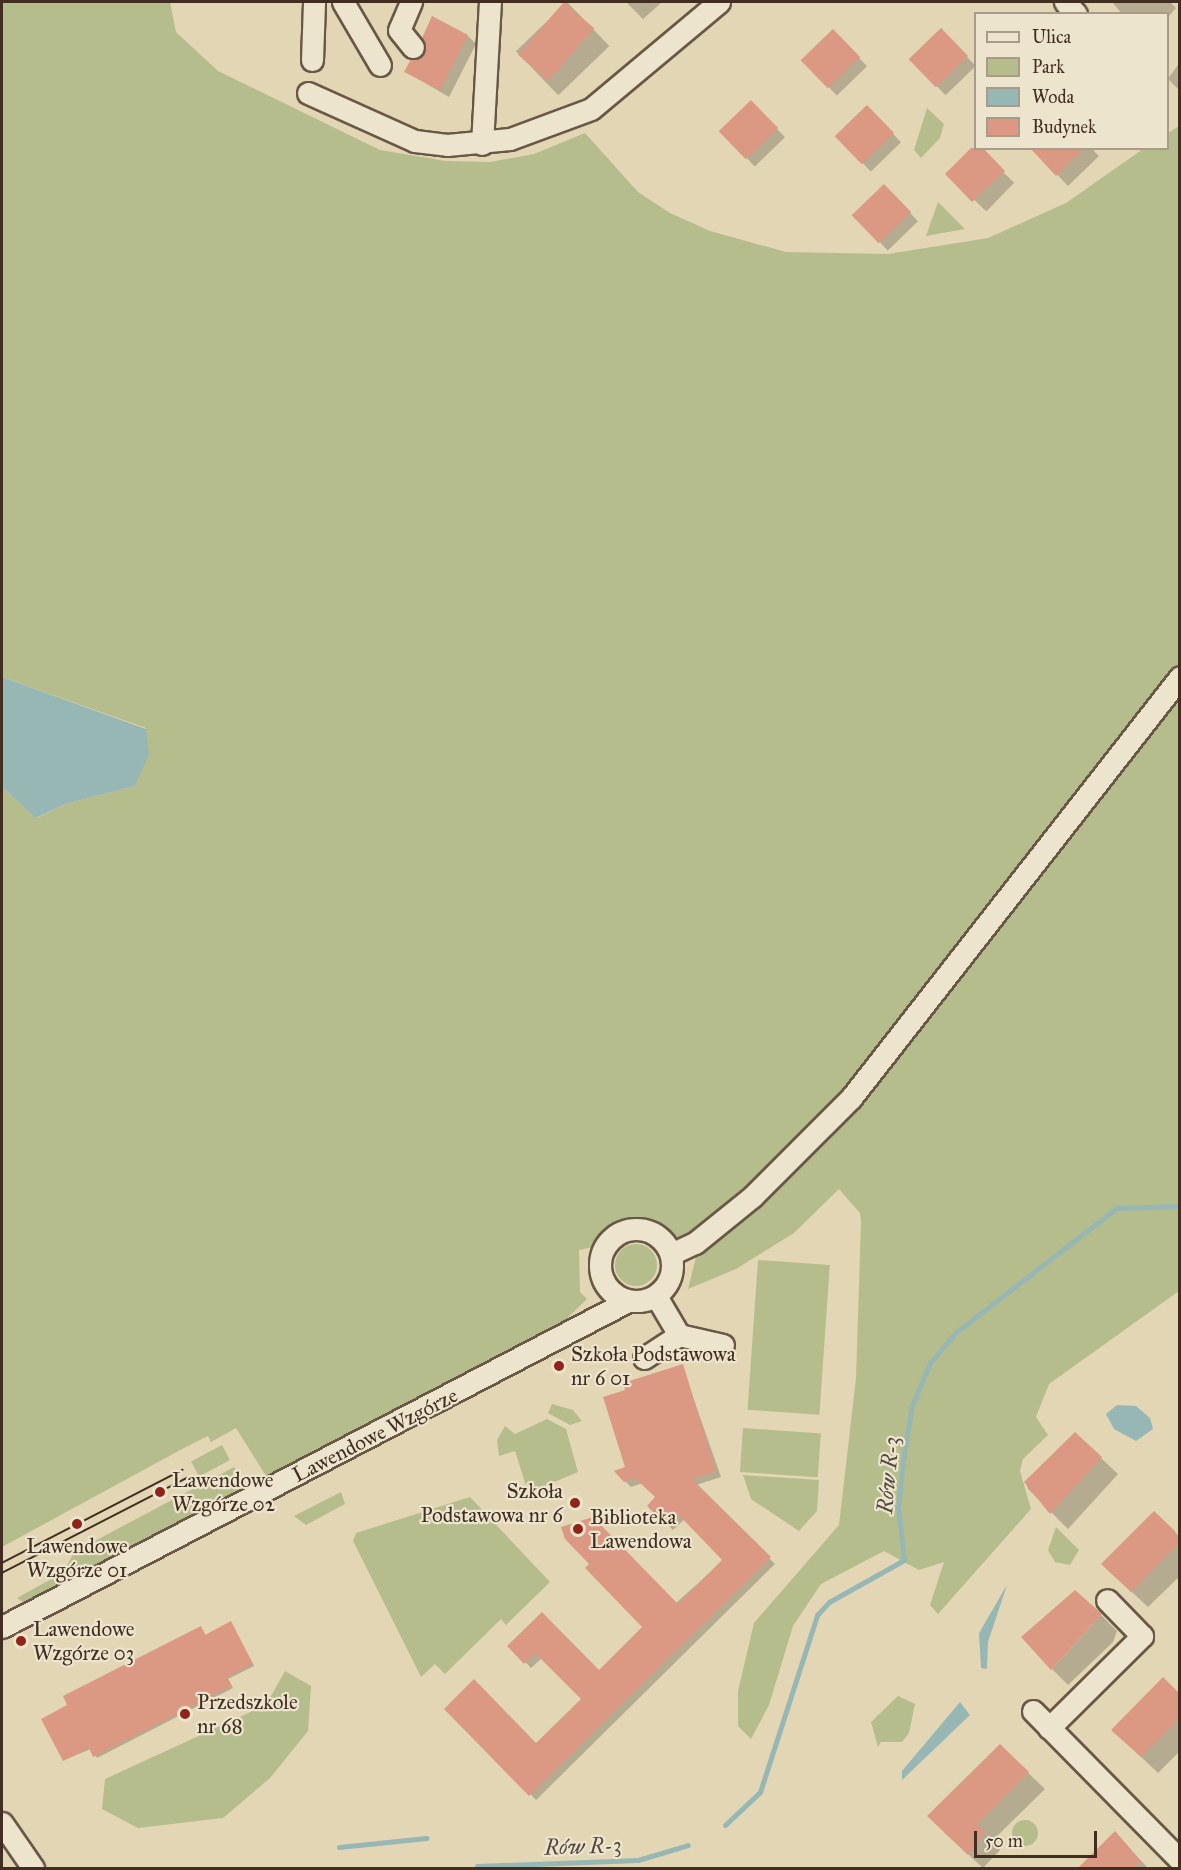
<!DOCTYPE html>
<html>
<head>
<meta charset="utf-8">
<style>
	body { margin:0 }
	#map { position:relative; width:1181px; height:1870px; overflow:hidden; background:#e3d6b4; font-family:"IM FELL Great Primer",serif }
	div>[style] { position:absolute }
	.green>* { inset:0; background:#b5bd8c; transform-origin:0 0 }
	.round { border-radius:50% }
	.water>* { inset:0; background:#97b7b5 }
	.shadow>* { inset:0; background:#0003; transform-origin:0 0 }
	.stream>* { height:5px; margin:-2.5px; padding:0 2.5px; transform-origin:2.5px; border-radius:2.5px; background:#97b7b5 }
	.building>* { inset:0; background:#db9883; transform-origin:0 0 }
	.roads { filter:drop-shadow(2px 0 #6a5846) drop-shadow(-2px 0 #6a5846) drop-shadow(0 2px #6a5846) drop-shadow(0 -2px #6a5846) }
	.minor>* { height:21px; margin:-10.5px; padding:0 10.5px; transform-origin:10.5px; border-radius:10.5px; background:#ede4ce }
	.minor>.ring { margin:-10.5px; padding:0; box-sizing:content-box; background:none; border:21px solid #ede4ce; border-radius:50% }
	.tram>* { height:1.5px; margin:-0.75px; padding:0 0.75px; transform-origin:0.75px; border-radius:0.75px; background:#422e21 }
	.dots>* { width:16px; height:16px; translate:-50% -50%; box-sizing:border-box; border:3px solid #ede4ce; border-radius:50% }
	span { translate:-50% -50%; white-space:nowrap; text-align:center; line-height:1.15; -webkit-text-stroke:4.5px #ede4ce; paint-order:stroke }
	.poi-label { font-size:21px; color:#422e21 }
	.left { translate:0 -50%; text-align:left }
	.right { translate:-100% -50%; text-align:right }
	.street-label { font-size:21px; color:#422e21 }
	.water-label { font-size:22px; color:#53493f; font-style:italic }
	.frame { position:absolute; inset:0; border:3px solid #422e21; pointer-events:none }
	.legend { position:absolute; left:974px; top:12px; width:195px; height:138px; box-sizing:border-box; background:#ede4ce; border:2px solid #a99b89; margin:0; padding:8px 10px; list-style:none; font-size:18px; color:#422e21 }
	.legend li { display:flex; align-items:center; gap:12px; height:30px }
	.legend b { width:30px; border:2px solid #a99b89 }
	.scale { position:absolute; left:974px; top:1831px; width:123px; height:27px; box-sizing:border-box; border:3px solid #422e21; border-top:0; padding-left:8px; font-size:18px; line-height:21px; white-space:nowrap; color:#422e21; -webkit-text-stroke:4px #ede4ce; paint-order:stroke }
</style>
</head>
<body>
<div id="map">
	<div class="green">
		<i style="clip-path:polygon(2px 2px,170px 2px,176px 32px,218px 71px,380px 150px,446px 161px,490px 162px,534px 154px,585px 133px,638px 192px,670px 213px,710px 231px,786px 252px,888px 254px,988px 238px,1066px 203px,1143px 149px,1168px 148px,1168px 133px,1179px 126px,1179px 1291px,1049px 1384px,1036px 1417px,1048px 1435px,1023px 1459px,1020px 1471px,1031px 1509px,938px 1614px,930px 1605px,944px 1562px,919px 1570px,884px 1551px,821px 1584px,793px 1626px,769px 1705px,751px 1739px,738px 1726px,738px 1691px,754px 1623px,839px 1525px,856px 1378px,861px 1222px,860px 1213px,839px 1189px,794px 1233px,736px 1269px,688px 1289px,698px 1249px,676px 1243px,650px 1224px,633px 1221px,612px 1230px,599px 1246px,579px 1250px,580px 1292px,587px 1299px,559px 1326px,268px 1479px,236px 1428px,211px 1442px,208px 1436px,184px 1448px,2px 1547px,2px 787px,37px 818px,65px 804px,135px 786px,146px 728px,2px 677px)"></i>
		<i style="clip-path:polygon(927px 108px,944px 124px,940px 138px,921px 158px,914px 150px)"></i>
		<i style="clip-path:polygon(938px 202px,965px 229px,926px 236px)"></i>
		<i class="round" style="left:615px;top:1244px;width:42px;height:42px"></i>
		<i style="left:758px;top:1260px;width:72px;height:150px;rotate:4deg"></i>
		<i style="clip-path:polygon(552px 1404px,573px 1410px,582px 1421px,570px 1425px,548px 1413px)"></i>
		<i style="clip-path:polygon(547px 1419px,566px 1429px,578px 1472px,533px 1491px,527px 1489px,515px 1451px,499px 1456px,497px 1440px,505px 1426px,515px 1434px)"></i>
		<i style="left:743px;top:1428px;width:78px;height:44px;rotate:4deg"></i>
		<i style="left:222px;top:1445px;width:17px;height:35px;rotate:62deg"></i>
		<i style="clip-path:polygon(234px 1467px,247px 1489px,26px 1604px,17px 1598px,64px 1572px,74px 1552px)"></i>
		<i style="clip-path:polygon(743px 1475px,819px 1480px,817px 1511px,799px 1531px,751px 1499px)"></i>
		<i style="clip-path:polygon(341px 1492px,345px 1504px,306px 1525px,294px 1516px)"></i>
		<i style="clip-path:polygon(470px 1497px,550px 1582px,506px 1625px,501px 1619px,445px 1674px,435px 1664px,421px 1677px,353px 1541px,356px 1533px)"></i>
		<i style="clip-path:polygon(1056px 1527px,1079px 1550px,1070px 1565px,1055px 1562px,1048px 1550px)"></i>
		<i style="clip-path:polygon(285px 1671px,311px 1686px,308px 1731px,270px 1778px,223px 1818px,138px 1828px,102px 1809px,105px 1779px,266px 1705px)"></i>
		<i style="clip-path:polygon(898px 1696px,915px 1704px,909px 1733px,902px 1742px,881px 1742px,878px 1747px,871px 1722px)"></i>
		<i class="round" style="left:1012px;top:1820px;width:26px;height:26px"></i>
	</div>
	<div class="water">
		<i style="clip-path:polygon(2px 677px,146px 729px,149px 754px,135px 786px,65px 804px,36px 818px,2px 787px)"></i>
		<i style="clip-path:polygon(1117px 1405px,1136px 1406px,1150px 1418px,1153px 1429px,1136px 1441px,1114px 1429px,1106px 1414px)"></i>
		<i style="clip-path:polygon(1007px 1585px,988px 1642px,987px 1669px,981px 1668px,979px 1633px)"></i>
		<i style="clip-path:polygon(960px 1702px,970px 1715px,902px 1780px,902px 1771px)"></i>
	</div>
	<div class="shadow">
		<i style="left:567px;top:2px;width:61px;height:71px;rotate:46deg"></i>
		<i style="clip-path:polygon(626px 2px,662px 2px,643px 19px)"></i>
		<i style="clip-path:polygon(1112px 2px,1170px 2px,1176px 8px,1168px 17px,1122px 14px)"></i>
		<i style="left:941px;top:30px;width:50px;height:42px;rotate:46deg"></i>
		<i style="left:833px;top:31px;width:49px;height:42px;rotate:46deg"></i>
		<i style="clip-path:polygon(468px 36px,476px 44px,449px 97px,406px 72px,426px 53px)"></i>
		<i style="clip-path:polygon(1180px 62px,1180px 91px,1168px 79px)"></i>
		<i style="left:751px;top:102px;width:49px;height:42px;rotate:46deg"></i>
		<i style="left:867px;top:107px;width:49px;height:42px;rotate:46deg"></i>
		<i style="left:976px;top:146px;width:53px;height:40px;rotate:44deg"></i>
		<i style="clip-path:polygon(1032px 148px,1091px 148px,1099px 156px,1068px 186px)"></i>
		<i style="left:884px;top:186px;width:49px;height:42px;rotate:46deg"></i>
		<i style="clip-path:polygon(682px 1366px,721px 1477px,696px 1485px,775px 1564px,536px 1800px,446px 1709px,536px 1745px,583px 1699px,542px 1658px,531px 1668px,510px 1646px,542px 1614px,599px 1672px,724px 1560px,685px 1519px,673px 1530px,649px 1506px,657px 1497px,643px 1483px,631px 1487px,625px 1481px,627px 1391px)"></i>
		<i style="clip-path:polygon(1101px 1458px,1118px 1474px,1068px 1529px,1028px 1489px,1026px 1482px)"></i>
		<i style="clip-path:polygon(1154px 1513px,1180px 1537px,1180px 1576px,1148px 1607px,1119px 1580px)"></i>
		<i style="clip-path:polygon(1101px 1615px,1117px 1631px,1113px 1642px,1068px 1685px,1052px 1669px)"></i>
		<i style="clip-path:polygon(231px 1623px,254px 1666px,228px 1679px,233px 1688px,97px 1758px,91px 1749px,64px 1760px,203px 1630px,206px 1636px)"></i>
		<i style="clip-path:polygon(1163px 1679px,1180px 1695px,1180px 1751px,1158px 1773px,1113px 1730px)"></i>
		<i style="clip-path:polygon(1000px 1746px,1045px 1789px,992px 1841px,1000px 1850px,983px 1868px,945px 1833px)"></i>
		<i style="clip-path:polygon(1122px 1841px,1148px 1868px,1080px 1868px)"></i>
	</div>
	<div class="stream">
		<i style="left:725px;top:1825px;width:48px;rotate:-43.3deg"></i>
		<i style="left:760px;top:1792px;width:186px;rotate:-72.1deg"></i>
		<i style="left:817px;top:1615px;width:18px;rotate:-47deg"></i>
		<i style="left:829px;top:1602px;width:86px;rotate:-29.2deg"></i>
		<i style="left:904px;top:1560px;width:53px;rotate:-96.5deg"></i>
		<i style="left:898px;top:1507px;width:53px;rotate:-83.5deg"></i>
		<i style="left:904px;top:1454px;width:50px;rotate:-80.7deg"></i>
		<i style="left:912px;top:1405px;width:46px;rotate:-66.8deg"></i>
		<i style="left:930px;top:1363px;width:39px;rotate:-50deg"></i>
		<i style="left:955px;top:1333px;width:205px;rotate:-37.7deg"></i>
		<i style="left:1117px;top:1208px;width:63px;rotate:-1.8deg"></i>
		<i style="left:339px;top:1847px;width:88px;rotate:-5.8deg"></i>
		<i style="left:477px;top:1866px;width:161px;rotate:-2.1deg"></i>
		<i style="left:638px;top:1860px;width:52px;rotate:-16.7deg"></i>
	</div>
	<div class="building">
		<i style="left:564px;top:2px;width:40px;height:70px;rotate:41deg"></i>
		<i style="clip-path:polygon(432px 16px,468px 35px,440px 90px,404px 72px,411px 59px,425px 52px,422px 38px)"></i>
		<i style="left:941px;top:28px;width:39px;height:45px;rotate:46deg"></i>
		<i style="left:833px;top:29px;width:39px;height:45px;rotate:46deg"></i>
		<i style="left:751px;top:100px;width:39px;height:45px;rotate:46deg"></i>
		<i style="left:867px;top:105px;width:39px;height:45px;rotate:46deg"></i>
		<i style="clip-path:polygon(971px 148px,983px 148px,1005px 171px,972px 202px,945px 174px)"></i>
		<i style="clip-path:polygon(1030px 148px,1085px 148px,1056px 176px)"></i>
		<i style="left:884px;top:184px;width:39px;height:45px;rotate:46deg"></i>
		<i style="clip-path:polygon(683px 1364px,716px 1471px,692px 1479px,771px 1557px,529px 1796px,444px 1709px,474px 1679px,536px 1743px,581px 1699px,535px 1653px,524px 1664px,507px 1646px,542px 1612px,599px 1670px,642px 1627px,585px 1568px,589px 1564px,565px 1539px,561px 1527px,593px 1517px,678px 1604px,722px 1560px,678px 1514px,666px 1525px,647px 1506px,655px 1497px,635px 1478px,624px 1482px,614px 1471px,625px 1467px,603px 1397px,625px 1390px,623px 1383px)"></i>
		<i style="clip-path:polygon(1075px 1432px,1102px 1457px,1050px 1514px,1024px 1482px)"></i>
		<i style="clip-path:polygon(1154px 1511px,1175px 1531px,1179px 1543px,1131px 1592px,1101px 1564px)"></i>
		<i style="clip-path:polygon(1075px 1590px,1102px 1614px,1051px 1670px,1021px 1637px)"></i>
		<i style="clip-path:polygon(231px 1621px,253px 1664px,227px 1677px,232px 1686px,93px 1757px,89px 1748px,63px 1761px,41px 1719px,67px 1705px,63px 1696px,201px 1626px,205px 1635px)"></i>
		<i style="clip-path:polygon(1163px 1677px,1179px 1693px,1179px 1718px,1141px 1757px,1111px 1730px)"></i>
		<i style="clip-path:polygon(1000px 1744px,1029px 1772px,977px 1824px,985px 1832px,968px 1855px,927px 1816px)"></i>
		<i style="clip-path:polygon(1115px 1831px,1141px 1861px,1133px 1869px,1077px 1869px)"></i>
	</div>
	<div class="roads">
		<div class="minor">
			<i style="left:343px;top:2px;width:73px;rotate:59.6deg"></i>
			<i style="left:411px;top:2px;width:30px;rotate:113deg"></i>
			<i style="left:399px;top:30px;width:22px;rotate:51deg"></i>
			<i style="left:1065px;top:2px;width:16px;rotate:47deg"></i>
			<i style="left:312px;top:60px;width:58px;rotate:-88deg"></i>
			<i style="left:308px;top:93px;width:117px;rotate:24.2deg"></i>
			<i style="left:415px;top:141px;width:32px;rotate:7deg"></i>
			<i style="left:447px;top:145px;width:63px;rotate:-5.4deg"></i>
			<i style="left:510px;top:139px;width:86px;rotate:-20.3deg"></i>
			<i style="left:591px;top:109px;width:167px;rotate:-39.9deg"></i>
			<i style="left:482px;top:144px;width:142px;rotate:-86.8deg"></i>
			<i class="ring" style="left:600px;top:1229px;width:51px;height:51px"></i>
			<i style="left:671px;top:1254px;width:26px;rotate:-25deg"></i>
			<i style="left:695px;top:1243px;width:75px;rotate:-39deg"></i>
			<i style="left:753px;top:1196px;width:139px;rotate:-45deg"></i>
			<i style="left:851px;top:1098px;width:534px;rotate:-51.99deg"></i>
			<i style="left:656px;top:1296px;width:45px;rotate:59.5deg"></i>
			<i style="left:679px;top:1335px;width:45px;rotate:12.8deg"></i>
			<i style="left:644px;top:1358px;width:42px;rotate:-33.3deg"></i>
			<i style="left:2px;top:1627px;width:706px;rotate:-27.51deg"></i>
			<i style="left:1033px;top:1711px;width:209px;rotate:45.4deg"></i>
			<i style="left:1049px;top:1728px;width:131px;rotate:-44.7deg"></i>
			<i style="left:1142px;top:1636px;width:50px;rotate:-134.2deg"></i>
			<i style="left:2px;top:1823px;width:55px;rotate:55.4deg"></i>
		</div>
	</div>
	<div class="tram">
		<i style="left:2px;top:1563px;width:203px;rotate:-27.3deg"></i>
		<i style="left:2px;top:1573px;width:208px;rotate:-27.2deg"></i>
	</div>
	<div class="dots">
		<i style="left:559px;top:1366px;background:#8f2418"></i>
		<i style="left:160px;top:1492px;background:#8f2418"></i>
		<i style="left:575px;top:1503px;background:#8f2418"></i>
		<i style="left:77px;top:1524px;background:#8f2418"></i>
		<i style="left:578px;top:1529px;background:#8f2418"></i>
		<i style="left:21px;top:1641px;background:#8f2418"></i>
		<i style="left:185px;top:1714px;background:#8f2418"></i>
	</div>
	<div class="poi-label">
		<span class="left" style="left:571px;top:1366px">Szkoła Podstawowa<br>nr 6 01</span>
		<span class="left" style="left:172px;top:1492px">Lawendowe<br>Wzgórze 02</span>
		<span class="right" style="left:563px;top:1503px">Szkoła<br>Podstawowa nr 6</span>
		<span class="left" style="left:590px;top:1529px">Biblioteka<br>Lawendowa</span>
		<span style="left:77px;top:1558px">Lawendowe<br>Wzgórze 01</span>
		<span class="left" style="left:33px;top:1641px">Lawendowe<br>Wzgórze 03</span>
		<span class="left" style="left:197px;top:1714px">Przedszkole<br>nr 68</span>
	</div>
	<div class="street-label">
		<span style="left:375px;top:1435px;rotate:-27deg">Lawendowe Wzgórze</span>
	</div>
	<div class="water-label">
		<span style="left:888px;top:1475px;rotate:-85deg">Rów R-3</span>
		<span style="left:583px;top:1846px;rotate:-2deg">Rów R-3</span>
	</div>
	<div class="frame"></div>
	<ul class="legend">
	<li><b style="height:8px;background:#ede4ce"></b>Ulica</li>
	<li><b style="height:16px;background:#b5bd8c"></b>Park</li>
	<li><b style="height:16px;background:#97b7b5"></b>Woda</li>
	<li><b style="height:16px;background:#db9883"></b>Budynek</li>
	</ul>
	<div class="scale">50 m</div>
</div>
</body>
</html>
